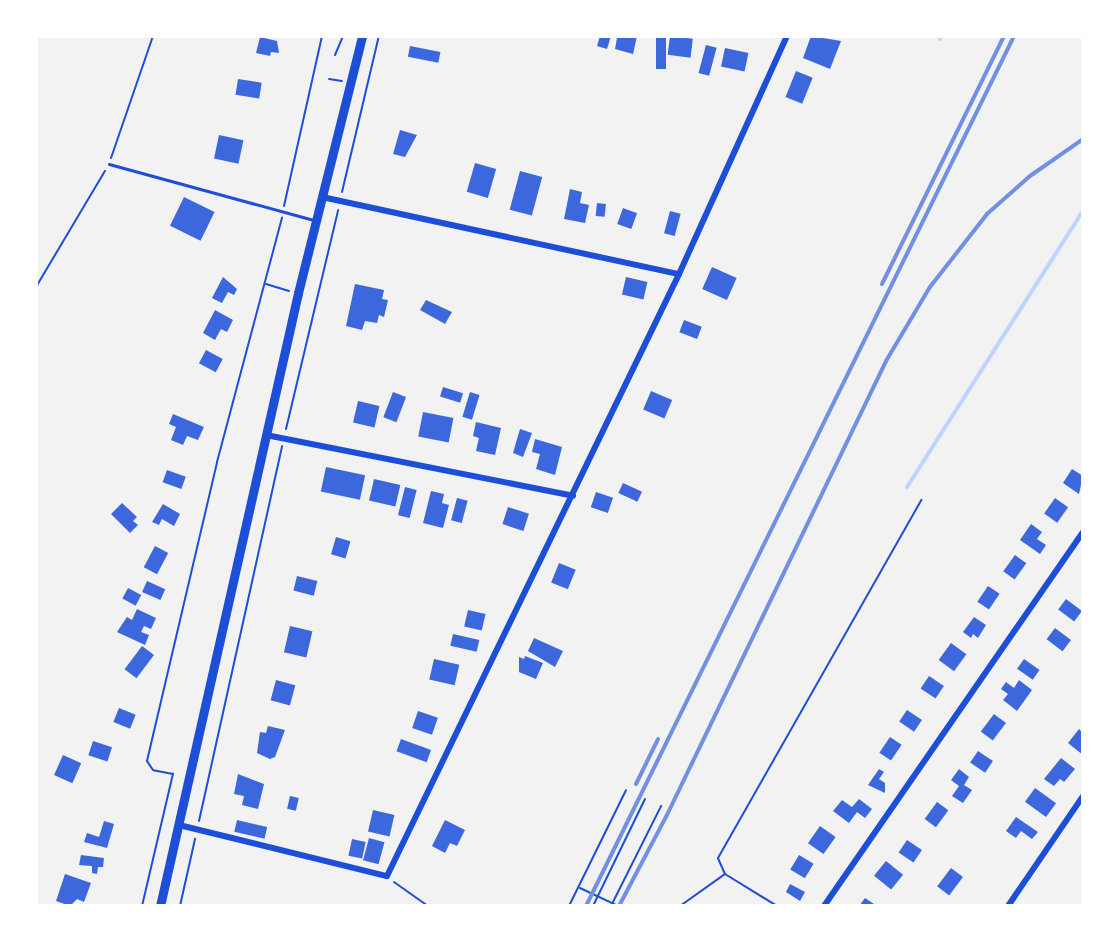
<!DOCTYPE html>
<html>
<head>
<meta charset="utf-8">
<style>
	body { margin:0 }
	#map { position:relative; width:1119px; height:942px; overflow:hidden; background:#f2f2f2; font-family:"IBM Plex Sans",sans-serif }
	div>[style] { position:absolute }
	.stream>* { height:4px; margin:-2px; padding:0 2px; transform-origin:2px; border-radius:2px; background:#bfd3fe }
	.building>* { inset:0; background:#3d67dc; transform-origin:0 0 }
	.path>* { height:2px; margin:-1px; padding:0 1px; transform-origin:1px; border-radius:1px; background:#1d4ed8 }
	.service>* { height:3px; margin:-1.5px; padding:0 1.5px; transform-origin:1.5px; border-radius:1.5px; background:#1d4ed8 }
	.minor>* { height:6px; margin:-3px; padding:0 3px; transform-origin:3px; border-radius:3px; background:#1d4ed8 }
	.primary>* { height:9px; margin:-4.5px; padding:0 4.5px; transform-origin:4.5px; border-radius:4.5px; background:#1d4ed8 }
	.rail>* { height:4px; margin:-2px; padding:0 2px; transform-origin:2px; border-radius:2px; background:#7290e2 }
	span { translate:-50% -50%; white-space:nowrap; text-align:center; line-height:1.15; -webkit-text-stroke:6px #fff; paint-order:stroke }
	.frame { position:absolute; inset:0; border:38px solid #fff; pointer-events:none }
</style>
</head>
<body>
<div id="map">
	<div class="stream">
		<i style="left:940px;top:39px;width:3px;rotate:-72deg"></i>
		<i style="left:907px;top:487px;width:327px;rotate:-57.5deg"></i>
	</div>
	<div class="building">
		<i style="clip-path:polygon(600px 36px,611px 36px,607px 49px,597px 46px)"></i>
		<i style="clip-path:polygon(625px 36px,637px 36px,633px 54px,615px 49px,617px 38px)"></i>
		<i style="left:656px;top:36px;width:10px;height:33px"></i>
		<i style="left:670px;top:36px;width:23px;height:19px;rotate:7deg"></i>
		<i style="clip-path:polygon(811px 36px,841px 41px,830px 69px,803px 58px)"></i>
		<i style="clip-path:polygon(260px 37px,277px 41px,279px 53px,271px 52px,270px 56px,256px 53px)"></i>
		<i style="left:706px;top:45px;width:11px;height:29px;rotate:15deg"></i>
		<i style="left:410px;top:46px;width:31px;height:11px;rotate:11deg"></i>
		<i style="left:725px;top:48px;width:24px;height:19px;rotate:12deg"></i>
		<i style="left:796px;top:71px;width:18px;height:28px;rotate:22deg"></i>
		<i style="left:238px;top:79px;width:24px;height:16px;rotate:9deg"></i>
		<i style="clip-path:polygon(400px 130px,417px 135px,405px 157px,393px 154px)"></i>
		<i style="left:219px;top:135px;width:25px;height:24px;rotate:12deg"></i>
		<i style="left:475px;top:163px;width:22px;height:30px;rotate:16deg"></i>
		<i style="left:520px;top:171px;width:23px;height:40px;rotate:15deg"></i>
		<i style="clip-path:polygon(570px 189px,582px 192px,580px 203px,589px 205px,585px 223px,564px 219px)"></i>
		<i style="left:184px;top:197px;width:34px;height:32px;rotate:26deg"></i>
		<i style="left:597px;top:203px;width:9px;height:13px;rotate:6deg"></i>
		<i style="left:623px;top:208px;width:15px;height:17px;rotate:20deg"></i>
		<i style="left:670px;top:211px;width:11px;height:23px;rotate:15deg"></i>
		<i style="left:712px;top:267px;width:27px;height:24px;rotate:24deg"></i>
		<i style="clip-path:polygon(223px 277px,237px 289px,234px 295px,228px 292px,222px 303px,212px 298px)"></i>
		<i style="left:626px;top:277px;width:22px;height:18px;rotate:13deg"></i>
		<i style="clip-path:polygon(355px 284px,384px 290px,382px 299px,388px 300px,384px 317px,379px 315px,377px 323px,365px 321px,362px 330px,346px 326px)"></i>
		<i style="clip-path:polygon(426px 300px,452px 312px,445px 324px,420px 310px)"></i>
		<i style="clip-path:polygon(215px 310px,233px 320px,227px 332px,221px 329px,215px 340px,203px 333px)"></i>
		<i style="left:684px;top:320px;width:19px;height:13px;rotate:21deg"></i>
		<i style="left:206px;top:350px;width:19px;height:15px;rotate:28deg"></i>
		<i style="left:443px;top:387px;width:21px;height:10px;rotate:17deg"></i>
		<i style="left:651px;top:391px;width:23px;height:20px;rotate:23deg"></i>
		<i style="left:393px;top:392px;width:14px;height:27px;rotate:21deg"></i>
		<i style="left:470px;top:392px;width:10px;height:26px;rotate:17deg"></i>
		<i style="left:358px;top:401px;width:22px;height:22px;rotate:13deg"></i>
		<i style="left:423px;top:412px;width:31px;height:25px;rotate:11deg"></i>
		<i style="clip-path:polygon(173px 414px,204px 427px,198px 440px,187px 436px,183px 445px,171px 440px,176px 427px,169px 424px)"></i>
		<i style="clip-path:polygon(476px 422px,501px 428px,495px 455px,476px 451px,479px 438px,473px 436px)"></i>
		<i style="clip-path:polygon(520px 429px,532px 433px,523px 457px,513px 453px)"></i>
		<i style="clip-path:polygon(535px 439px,562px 447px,555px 475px,536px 469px,540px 454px,532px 452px)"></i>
		<i style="left:326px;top:467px;width:40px;height:25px;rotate:12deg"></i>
		<i style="clip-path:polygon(1072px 469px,1083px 476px,1079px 494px,1063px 483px)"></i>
		<i style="left:167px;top:470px;width:20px;height:13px;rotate:20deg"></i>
		<i style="left:374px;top:479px;width:27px;height:22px;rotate:13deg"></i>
		<i style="left:623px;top:483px;width:21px;height:11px;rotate:25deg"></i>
		<i style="left:405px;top:487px;width:12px;height:29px;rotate:14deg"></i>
		<i style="clip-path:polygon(431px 491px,444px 494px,442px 503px,449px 505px,443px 528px,423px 523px)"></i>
		<i style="left:596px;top:492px;width:18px;height:16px;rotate:19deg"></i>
		<i style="left:457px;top:498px;width:11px;height:23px;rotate:15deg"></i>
		<i style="left:1055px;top:498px;width:16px;height:19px;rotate:35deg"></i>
		<i style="clip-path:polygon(122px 503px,137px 517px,133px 521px,138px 525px,130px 533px,111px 514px)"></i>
		<i style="clip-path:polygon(163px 504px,180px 514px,174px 526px,162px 519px,159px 525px,152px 522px)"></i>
		<i style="left:508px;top:507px;width:22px;height:18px;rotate:18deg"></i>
		<i style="clip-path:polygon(1031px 524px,1042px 532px,1037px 539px,1046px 545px,1040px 554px,1020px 540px)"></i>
		<i style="left:336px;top:537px;width:15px;height:18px;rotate:16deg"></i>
		<i style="left:155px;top:546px;width:15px;height:24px;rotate:28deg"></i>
		<i style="left:1015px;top:555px;width:14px;height:20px;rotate:36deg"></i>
		<i style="left:559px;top:563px;width:18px;height:21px;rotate:22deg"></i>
		<i style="left:297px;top:576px;width:21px;height:15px;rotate:14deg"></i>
		<i style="left:147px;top:581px;width:20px;height:12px;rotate:24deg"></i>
		<i style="left:988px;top:586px;width:14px;height:19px;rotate:34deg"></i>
		<i style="left:128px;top:588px;width:15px;height:12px;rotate:28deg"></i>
		<i style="left:1066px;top:599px;width:20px;height:13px;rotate:37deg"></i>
		<i style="clip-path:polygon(137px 609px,156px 618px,151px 629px,144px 626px,141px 632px,149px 635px,145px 645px,117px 632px,127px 617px,132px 620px)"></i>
		<i style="left:468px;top:610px;width:18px;height:17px;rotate:13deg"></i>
		<i style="clip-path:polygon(974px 617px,986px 625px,978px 638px,973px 634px,971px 638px,963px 632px)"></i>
		<i style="left:290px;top:626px;width:23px;height:27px;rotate:13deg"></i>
		<i style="left:1055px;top:628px;width:20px;height:14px;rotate:37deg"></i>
		<i style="left:453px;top:634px;width:27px;height:12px;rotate:13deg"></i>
		<i style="clip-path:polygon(534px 638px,563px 651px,555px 667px,528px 651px)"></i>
		<i style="left:951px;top:643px;width:19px;height:21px;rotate:36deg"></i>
		<i style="left:142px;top:646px;width:15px;height:29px;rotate:37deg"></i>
		<i style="clip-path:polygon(525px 656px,543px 663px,536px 679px,519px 672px,519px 657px,524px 659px)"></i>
		<i style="left:434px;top:659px;width:26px;height:21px;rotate:13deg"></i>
		<i style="left:1024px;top:659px;width:19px;height:12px;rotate:35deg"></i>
		<i style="left:929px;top:676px;width:18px;height:15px;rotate:34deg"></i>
		<i style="left:276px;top:680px;width:20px;height:21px;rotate:15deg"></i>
		<i style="clip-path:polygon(1019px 680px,1032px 690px,1017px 711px,1003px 700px,1008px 694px,1001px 689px,1006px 682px,1014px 688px)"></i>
		<i style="left:119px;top:708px;width:18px;height:15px;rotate:22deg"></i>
		<i style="left:907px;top:710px;width:18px;height:14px;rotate:34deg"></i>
		<i style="left:418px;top:711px;width:21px;height:18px;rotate:19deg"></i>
		<i style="left:994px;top:714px;width:15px;height:22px;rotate:37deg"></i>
		<i style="clip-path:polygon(268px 726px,285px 730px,275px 757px,270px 759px,257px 753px,260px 732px,266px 733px)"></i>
		<i style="clip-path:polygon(1079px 729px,1083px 733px,1083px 755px,1068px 743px)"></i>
		<i style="left:890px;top:737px;width:14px;height:19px;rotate:34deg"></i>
		<i style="left:401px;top:739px;width:32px;height:13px;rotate:20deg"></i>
		<i style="left:93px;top:741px;width:20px;height:15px;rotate:18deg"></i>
		<i style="left:978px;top:751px;width:18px;height:14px;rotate:34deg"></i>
		<i style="left:63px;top:755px;width:20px;height:22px;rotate:24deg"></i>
		<i style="clip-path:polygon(1061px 758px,1075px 769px,1064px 782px,1060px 779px,1054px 786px,1044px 779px)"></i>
		<i style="clip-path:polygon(879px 769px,884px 772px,879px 779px,885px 783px,885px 793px,868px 785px)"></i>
		<i style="clip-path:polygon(959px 769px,969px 777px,964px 785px,972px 790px,963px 803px,952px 796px,959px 786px,951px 780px)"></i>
		<i style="clip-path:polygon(238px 774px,264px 784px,258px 809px,242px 805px,244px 796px,234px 794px)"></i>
		<i style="left:1035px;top:788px;width:26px;height:17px;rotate:36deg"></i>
		<i style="left:290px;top:796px;width:9px;height:13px;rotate:13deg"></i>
		<i style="clip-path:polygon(859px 799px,872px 809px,865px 818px,857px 812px,849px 823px,833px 811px,842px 800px,852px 807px)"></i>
		<i style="left:937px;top:802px;width:14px;height:21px;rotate:36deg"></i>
		<i style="left:373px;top:810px;width:22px;height:22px;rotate:13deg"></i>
		<i style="clip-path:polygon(1016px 817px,1038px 832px,1032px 839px,1021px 831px,1016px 838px,1006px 831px)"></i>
		<i style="left:237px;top:820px;width:31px;height:12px;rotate:13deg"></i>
		<i style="clip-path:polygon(445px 820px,465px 830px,457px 846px,450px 843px,445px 853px,432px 846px)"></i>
		<i style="clip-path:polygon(104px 821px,114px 824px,107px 848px,84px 842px,87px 833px,99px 837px)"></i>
		<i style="left:820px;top:826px;width:19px;height:21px;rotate:35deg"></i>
		<i style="left:369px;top:838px;width:16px;height:23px;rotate:15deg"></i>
		<i style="left:352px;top:839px;width:14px;height:17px;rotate:12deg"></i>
		<i style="left:907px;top:840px;width:18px;height:15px;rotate:34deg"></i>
		<i style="clip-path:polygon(81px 855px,104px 858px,103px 867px,98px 867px,97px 874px,92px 873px,92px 866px,79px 865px)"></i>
		<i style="left:799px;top:855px;width:17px;height:17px;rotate:31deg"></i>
		<i style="left:886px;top:861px;width:22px;height:19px;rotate:39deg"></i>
		<i style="left:951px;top:868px;width:15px;height:23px;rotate:37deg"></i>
		<i style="clip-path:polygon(65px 874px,91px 883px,84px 902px,77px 899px,70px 906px,56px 901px)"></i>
		<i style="clip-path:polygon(790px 884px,805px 892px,800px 901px,786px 892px)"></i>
		<i style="clip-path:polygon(865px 898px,877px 906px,859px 906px)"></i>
	</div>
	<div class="path">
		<i style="left:335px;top:55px;width:21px;rotate:-67deg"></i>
		<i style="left:329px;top:79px;width:13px;rotate:9deg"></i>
		<i style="left:111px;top:158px;width:129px;rotate:-71deg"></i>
		<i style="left:342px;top:192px;width:160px;rotate:-76.7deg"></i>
		<i style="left:284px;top:206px;width:174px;rotate:-77.4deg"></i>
		<i style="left:266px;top:284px;width:24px;rotate:17deg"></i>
		<i style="left:36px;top:287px;width:135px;rotate:-59.3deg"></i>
		<i style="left:286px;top:429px;width:225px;rotate:-76.6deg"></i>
		<i style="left:199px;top:821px;width:384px;rotate:-77.5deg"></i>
		<i style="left:725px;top:874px;width:17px;rotate:-114deg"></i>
		<i style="left:718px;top:858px;width:412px;rotate:-60.4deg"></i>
		<i style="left:394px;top:882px;width:42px;rotate:35.2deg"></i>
		<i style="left:580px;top:888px;width:42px;rotate:25.3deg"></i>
		<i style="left:142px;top:906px;width:136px;rotate:-76.8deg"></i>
		<i style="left:173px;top:774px;width:20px;rotate:-169deg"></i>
		<i style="left:153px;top:770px;width:11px;rotate:-124deg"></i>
		<i style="left:147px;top:761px;width:307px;rotate:-76.8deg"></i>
		<i style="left:217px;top:462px;width:253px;rotate:-75.1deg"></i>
		<i style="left:180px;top:906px;width:69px;rotate:-77.4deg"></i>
		<i style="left:569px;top:906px;width:129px;rotate:-63.8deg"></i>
		<i style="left:593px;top:906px;width:119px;rotate:-64.1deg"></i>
		<i style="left:611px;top:906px;width:112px;rotate:-63.4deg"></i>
		<i style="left:680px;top:906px;width:55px;rotate:-35.4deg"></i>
		<i style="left:725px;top:874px;width:61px;rotate:31.6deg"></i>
	</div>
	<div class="service">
		<i style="left:109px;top:164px;width:213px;rotate:15.3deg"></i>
	</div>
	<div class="minor">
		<i style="left:322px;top:197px;width:365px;rotate:12.2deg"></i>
		<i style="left:266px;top:435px;width:313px;rotate:11.2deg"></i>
		<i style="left:179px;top:825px;width:214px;rotate:13.8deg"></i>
		<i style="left:387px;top:876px;width:669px;rotate:-64.12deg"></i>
		<i style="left:679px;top:274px;width:261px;rotate:-65.6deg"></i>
		<i style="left:824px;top:906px;width:455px;rotate:-55.3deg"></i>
		<i style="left:1008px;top:906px;width:133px;rotate:-55.7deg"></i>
	</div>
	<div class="primary">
		<i style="left:160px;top:906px;width:628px;rotate:-77.31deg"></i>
		<i style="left:298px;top:293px;width:265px;rotate:-76deg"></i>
	</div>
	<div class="rail">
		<i style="left:882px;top:284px;width:276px;rotate:-63.8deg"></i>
		<i style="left:636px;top:784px;width:50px;rotate:-63.9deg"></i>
		<i style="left:586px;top:906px;width:970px;rotate:-63.8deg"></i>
		<i style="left:619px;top:906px;width:101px;rotate:-62.2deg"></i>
		<i style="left:666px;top:817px;width:506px;rotate:-64.24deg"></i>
		<i style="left:886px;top:361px;width:86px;rotate:-59.3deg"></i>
		<i style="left:930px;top:287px;width:93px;rotate:-52deg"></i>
		<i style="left:987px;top:214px;width:57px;rotate:-41.5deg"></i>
		<i style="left:1030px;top:176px;width:65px;rotate:-34.9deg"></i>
	</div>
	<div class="frame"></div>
</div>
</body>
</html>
